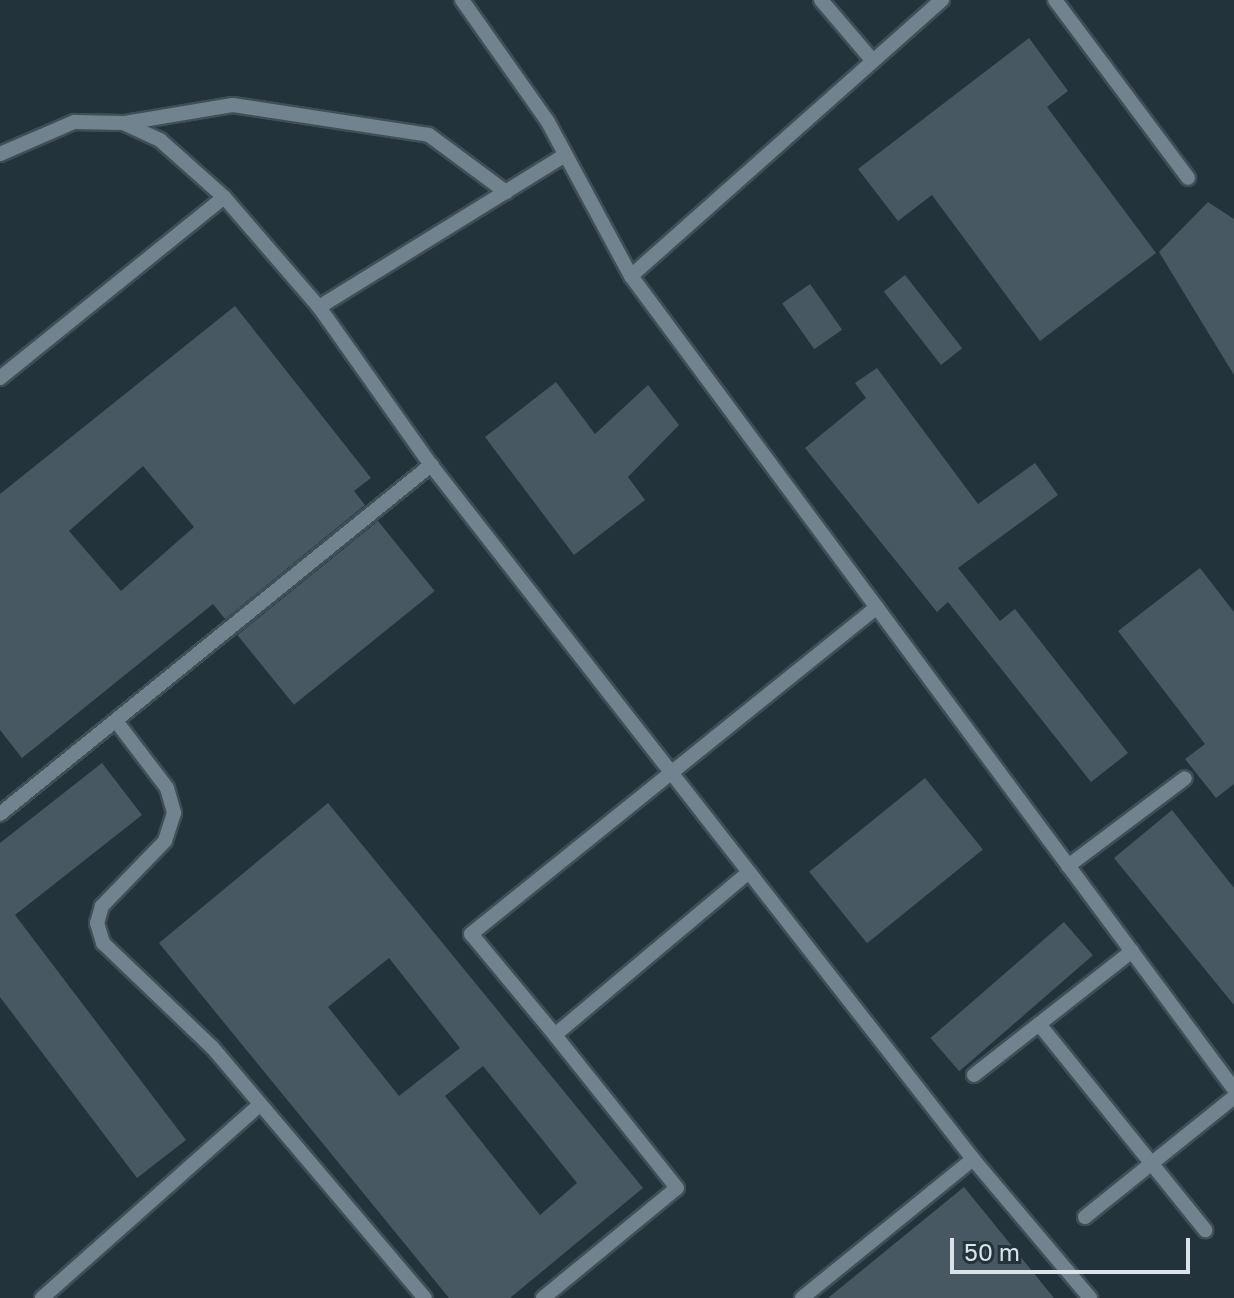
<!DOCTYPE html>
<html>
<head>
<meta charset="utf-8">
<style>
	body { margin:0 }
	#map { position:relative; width:1234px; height:1298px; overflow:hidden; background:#22333c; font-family:"Golos Text",sans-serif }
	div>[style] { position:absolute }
	.building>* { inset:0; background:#475863; transform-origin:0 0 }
	.roads { filter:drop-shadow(2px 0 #404e56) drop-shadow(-2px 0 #404e56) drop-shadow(0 2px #404e56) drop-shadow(0 -2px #404e56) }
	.service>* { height:14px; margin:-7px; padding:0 7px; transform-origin:7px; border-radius:7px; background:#71838f }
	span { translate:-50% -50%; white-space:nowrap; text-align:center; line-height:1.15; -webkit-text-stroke:8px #22333c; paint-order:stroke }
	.scale { position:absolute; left:950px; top:1238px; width:240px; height:36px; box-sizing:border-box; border:4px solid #d9e3e9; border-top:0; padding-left:10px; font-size:24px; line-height:28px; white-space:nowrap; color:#d9e3e9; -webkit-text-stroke:6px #22333c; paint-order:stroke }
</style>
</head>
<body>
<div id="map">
	<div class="building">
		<i style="clip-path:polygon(1029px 38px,1068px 91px,1047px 107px,1156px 253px,1040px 341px,932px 195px,898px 221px,858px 169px)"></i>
		<i style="clip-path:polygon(1208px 202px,1234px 219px,1234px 375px,1159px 252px)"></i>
		<i style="left:905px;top:275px;width:93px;height:27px;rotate:52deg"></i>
		<i style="left:810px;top:284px;width:56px;height:34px;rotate:55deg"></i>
		<i style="clip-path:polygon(evenodd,235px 306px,371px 478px,354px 491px,365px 505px,225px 619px,213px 604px,22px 758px,0 730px,0 494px,235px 306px,143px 466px,194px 527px,121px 591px,69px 531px,143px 466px)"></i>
		<i style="clip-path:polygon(877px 368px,978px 504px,1035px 463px,1058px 495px,958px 568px,1000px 621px,1015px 609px,1128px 753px,1091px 782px,948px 602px,937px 612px,805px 448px,866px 398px,855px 383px)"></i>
		<i style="clip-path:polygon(556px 382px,595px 434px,648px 385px,679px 425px,628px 477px,645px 500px,574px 555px,485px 437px)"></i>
		<i style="left:378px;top:521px;width:90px;height:181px;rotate:51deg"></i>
		<i style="clip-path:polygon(1200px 568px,1234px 612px,1234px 784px,1216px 798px,1185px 759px,1205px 744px,1118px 631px)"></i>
		<i style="clip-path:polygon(102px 763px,142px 815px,15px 915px,186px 1140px,137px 1178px,0 997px,0 843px)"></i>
		<i style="left:925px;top:778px;width:92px;height:149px;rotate:51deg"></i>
		<i style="clip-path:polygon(evenodd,328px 803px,643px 1188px,510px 1298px,449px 1298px,159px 943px,328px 803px,389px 958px,460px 1048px,399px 1096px,328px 1007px,389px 958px,328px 803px,483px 1066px,577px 1183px,540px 1215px,445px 1096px,483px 1066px)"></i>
		<i style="clip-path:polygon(1172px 810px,1234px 888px,1234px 1005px,1114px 858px)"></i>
		<i style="left:1064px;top:922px;width:44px;height:177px;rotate:49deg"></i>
		<i style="clip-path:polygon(964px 1187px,1054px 1298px,828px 1298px)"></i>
	</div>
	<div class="roads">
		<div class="service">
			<i style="left:462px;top:0;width:149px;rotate:54.8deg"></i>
			<i style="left:548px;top:122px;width:175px;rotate:61.7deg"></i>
			<i style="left:631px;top:276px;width:1012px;rotate:53.44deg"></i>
			<i style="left:821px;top:0;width:79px;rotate:49.6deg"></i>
			<i style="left:1055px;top:0;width:222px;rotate:53.2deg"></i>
			<i style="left:125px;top:123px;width:109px;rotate:-9.5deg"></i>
			<i style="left:233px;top:105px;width:198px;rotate:8.7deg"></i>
			<i style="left:429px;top:135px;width:96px;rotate:36.5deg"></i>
			<i style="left:0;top:154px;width:81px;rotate:-23.4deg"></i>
			<i style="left:74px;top:122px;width:49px;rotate:1.2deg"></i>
			<i style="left:123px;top:123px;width:41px;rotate:24.7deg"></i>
			<i style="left:160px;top:140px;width:86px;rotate:41.7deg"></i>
			<i style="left:224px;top:197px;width:145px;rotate:49.2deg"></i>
			<i style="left:319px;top:307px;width:194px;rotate:54.7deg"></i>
			<i style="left:431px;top:465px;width:881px;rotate:52.01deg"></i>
			<i style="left:973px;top:1159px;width:182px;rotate:49.9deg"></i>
			<i style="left:631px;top:276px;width:416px;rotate:-41.6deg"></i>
			<i style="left:319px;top:307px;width:289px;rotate:-31.7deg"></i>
			<i style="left:0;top:378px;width:288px;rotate:-38.9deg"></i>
			<i style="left:116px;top:721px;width:84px;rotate:52.7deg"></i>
			<i style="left:167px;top:788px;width:26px;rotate:74deg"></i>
			<i style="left:174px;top:813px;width:29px;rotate:108deg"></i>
			<i style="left:165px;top:841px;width:91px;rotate:134.1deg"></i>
			<i style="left:102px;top:906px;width:18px;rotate:106deg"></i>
			<i style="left:97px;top:923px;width:21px;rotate:73deg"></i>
			<i style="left:103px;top:943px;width:151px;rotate:43.7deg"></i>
			<i style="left:212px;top:1047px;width:329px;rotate:49.7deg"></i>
			<i style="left:0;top:814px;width:555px;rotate:-39deg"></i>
			<i style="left:1068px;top:866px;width:146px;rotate:-36.9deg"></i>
			<i style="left:749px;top:872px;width:253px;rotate:140deg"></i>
			<i style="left:555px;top:1035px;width:131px;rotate:-129.7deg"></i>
			<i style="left:471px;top:934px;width:521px;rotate:-38.85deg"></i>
			<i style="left:1039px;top:1024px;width:265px;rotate:51.1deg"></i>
			<i style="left:974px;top:1075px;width:201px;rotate:-38.1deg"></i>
			<i style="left:1085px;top:1217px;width:191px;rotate:-38.8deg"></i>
			<i style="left:42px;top:1298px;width:290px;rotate:-41.6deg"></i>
			<i style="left:543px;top:1298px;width:173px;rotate:-39.4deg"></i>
			<i style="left:677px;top:1188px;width:196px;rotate:-128.6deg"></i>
			<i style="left:802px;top:1298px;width:220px;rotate:-39.1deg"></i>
		</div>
	</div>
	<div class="scale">50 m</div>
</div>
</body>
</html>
